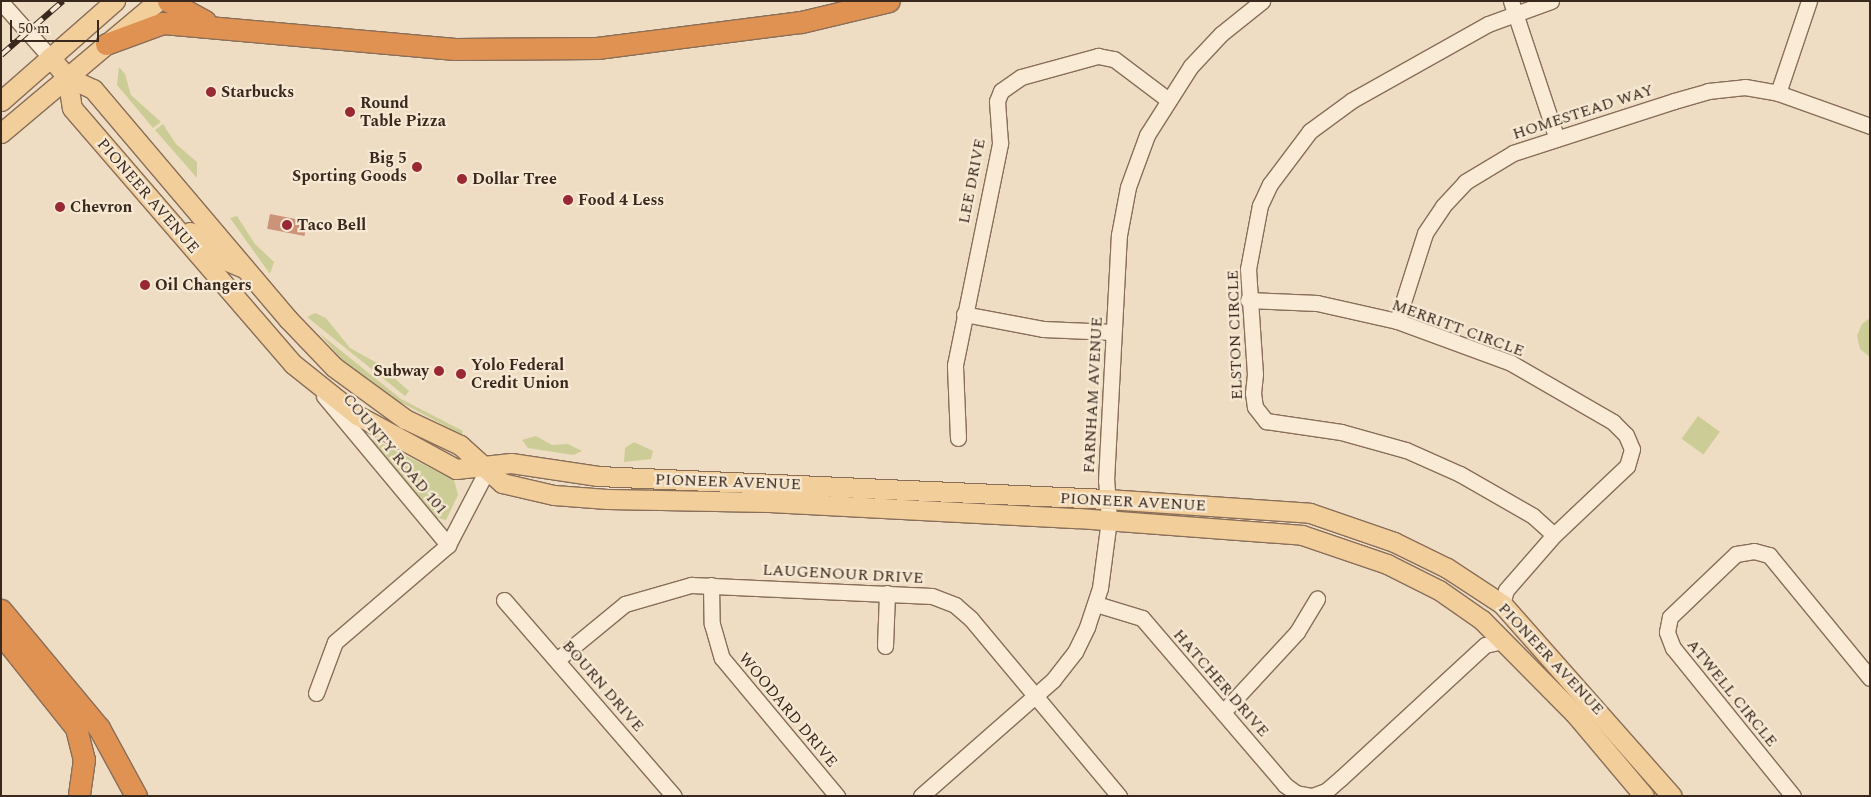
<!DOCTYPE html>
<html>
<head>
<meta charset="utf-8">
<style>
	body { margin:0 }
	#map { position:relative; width:1871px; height:797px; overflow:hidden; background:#efddc3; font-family:Spectral,serif }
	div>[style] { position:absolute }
	.green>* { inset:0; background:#cccd96; transform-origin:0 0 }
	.building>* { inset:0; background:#cd9378; transform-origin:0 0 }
	.roads { filter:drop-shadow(1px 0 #896e59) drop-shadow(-1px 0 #896e59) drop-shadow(0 1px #896e59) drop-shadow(0 -1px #896e59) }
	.minor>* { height:15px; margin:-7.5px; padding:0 7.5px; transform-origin:7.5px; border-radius:7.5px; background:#f9ebd6 }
	.major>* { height:19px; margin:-9.5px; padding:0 9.5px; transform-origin:9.5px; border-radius:9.5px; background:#f2ce9a }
	.highway>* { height:21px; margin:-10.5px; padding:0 10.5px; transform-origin:10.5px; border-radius:10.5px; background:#df9252 }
	.rail>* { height:5.5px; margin-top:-2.75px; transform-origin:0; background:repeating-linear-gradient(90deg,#f6e8d2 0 11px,#39281e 0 22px); box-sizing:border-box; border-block:1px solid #39281e }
	.dots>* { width:14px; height:14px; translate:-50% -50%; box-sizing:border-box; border:2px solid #f6e8d2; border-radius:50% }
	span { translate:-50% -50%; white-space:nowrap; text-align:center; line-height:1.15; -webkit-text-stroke:4.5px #f6e8d2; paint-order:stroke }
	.poi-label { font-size:16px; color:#39281e; font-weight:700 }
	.left { translate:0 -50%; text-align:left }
	.right { translate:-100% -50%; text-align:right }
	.street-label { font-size:16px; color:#39281e }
	.frame { position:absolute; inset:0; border:2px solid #39281e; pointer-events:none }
	.scale { position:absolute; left:10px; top:20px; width:89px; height:22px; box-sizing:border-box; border:2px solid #39281e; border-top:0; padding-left:6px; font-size:15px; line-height:18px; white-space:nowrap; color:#39281e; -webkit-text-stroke:4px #f6e8d2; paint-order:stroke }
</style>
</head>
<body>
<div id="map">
	<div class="green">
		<i style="clip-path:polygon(119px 67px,125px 74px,131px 95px,161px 122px,153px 128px,117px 85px)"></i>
		<i style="clip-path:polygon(163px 124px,176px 144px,197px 162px,197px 178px,155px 130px)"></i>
		<i style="clip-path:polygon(237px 216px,255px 244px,274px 262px,270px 274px,230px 218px)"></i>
		<i style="clip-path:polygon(315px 313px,326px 318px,350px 348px,377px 363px,409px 391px,405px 396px,307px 317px)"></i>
		<i style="clip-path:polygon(1870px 318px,1870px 357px,1860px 349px,1857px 336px,1862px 324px)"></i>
		<i style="clip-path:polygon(319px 333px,401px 399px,463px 431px,462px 435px,389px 396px,343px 361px)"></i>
		<i style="left:1698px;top:416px;width:27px;height:28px;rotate:36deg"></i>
		<i style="clip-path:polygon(536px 436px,552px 445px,568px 444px,582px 451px,573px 455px,528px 448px,522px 440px)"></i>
		<i style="clip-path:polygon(373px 439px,454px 480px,458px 495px,446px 520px,434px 517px,370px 442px)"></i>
		<i style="clip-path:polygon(634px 442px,653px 451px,651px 459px,624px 462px,625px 448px)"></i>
	</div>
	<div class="building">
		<i style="left:270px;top:214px;width:38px;height:15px;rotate:11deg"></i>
	</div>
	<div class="roads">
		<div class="minor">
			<i style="left:1511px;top:1px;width:145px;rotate:71.6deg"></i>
			<i style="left:1551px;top:1px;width:67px;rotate:159.9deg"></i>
			<i style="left:1488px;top:24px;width:157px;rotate:150.7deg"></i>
			<i style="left:1351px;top:101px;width:51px;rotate:143.8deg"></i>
			<i style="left:1310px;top:131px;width:66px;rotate:127deg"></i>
			<i style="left:1270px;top:184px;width:23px;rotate:115deg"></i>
			<i style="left:1260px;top:205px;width:65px;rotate:100.6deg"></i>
			<i style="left:1248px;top:269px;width:105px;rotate:86.2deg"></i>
			<i style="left:1255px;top:374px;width:19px;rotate:96deg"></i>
			<i style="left:1253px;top:393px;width:14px;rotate:82deg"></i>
			<i style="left:1255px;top:407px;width:18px;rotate:52deg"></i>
			<i style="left:1266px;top:421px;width:76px;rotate:8.3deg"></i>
			<i style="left:1341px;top:432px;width:67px;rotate:15.5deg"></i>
			<i style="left:1406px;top:450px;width:59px;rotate:24deg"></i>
			<i style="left:1460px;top:474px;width:84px;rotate:29.9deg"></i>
			<i style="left:1533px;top:516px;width:28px;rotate:42deg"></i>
			<i style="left:1px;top:2px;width:74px;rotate:48.3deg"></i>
			<i style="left:1778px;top:93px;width:97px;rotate:-71.4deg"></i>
			<i style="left:1248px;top:300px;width:69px;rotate:2.5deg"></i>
			<i style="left:1317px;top:303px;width:82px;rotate:12.7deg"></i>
			<i style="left:1397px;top:321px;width:121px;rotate:20.2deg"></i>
			<i style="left:1511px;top:363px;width:118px;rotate:30deg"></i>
			<i style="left:1613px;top:422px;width:18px;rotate:45deg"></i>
			<i style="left:1626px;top:435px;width:15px;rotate:67deg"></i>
			<i style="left:1632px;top:449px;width:18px;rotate:106deg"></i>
			<i style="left:1627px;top:466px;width:100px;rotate:136.6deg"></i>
			<i style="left:1554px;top:535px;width:73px;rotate:131.1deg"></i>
			<i style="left:1506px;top:590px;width:15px;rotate:106deg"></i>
			<i style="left:964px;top:314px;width:80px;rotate:10.8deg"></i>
			<i style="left:1043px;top:329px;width:70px;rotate:2.5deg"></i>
			<i style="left:1397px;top:321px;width:92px;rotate:-72.3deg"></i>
			<i style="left:1425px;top:233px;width:32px;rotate:-56deg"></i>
			<i style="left:1443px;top:206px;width:33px;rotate:-47deg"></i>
			<i style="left:1465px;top:182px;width:56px;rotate:-31.1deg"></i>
			<i style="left:1513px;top:153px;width:169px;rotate:-17.9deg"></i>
			<i style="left:1674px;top:101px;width:35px;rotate:-16deg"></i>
			<i style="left:1708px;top:91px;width:37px;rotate:-6deg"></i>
			<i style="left:1745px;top:87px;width:34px;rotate:10deg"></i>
			<i style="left:1778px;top:93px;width:98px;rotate:19.7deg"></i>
			<i style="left:324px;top:396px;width:194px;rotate:50.2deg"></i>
			<i style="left:958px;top:438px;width:73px;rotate:-92.4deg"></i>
			<i style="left:955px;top:365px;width:227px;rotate:-78.5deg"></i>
			<i style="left:1000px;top:143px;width:42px;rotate:-94.1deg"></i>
			<i style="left:997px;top:101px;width:11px;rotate:-68deg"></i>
			<i style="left:1001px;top:91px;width:24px;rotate:-35deg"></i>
			<i style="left:1021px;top:77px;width:80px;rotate:-15.3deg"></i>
			<i style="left:1098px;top:56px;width:16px;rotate:11deg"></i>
			<i style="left:1114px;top:59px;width:66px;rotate:37deg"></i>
			<i style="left:711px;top:585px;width:39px;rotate:89deg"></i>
			<i style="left:712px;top:624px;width:35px;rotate:74deg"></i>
			<i style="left:722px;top:658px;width:180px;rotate:50.2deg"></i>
			<i style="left:504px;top:600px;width:259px;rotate:49.1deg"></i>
			<i style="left:1096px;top:604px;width:48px;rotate:16.9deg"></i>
			<i style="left:1142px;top:618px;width:220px;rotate:49.4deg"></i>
			<i style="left:1285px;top:785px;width:14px;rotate:36deg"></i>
			<i style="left:1296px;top:793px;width:16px;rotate:11deg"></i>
			<i style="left:885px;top:646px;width:53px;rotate:-87.8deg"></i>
			<i style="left:558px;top:659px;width:87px;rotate:-39.4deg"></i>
			<i style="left:625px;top:604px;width:69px;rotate:-16.1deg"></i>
			<i style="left:691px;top:585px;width:241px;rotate:2.6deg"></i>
			<i style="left:932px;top:596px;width:25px;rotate:21deg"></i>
			<i style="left:955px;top:605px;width:21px;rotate:41deg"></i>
			<i style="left:971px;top:619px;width:231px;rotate:50.1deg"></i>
			<i style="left:316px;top:693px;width:54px;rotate:-69.6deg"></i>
			<i style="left:335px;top:642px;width:149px;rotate:-40.6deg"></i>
			<i style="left:448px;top:545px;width:87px;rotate:-62.5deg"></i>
			<i style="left:1223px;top:712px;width:109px;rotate:-47.2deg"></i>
			<i style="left:1297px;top:632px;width:39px;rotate:-59deg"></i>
			<i style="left:921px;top:796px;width:176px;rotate:-41.3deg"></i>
			<i style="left:1053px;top:680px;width:36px;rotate:-52deg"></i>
			<i style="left:1075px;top:652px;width:28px;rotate:-64deg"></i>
			<i style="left:1087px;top:627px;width:41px;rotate:-71.6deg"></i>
			<i style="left:1100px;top:588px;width:69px;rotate:-82.5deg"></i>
			<i style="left:1109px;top:520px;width:39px;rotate:-94deg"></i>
			<i style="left:1106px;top:481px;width:246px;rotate:-87deg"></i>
			<i style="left:1119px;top:235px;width:49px;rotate:-79.4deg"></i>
			<i style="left:1128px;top:187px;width:55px;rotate:-69.9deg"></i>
			<i style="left:1147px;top:135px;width:82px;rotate:-57.5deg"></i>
			<i style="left:1191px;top:66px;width:44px;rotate:-46.8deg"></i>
			<i style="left:1221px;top:34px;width:53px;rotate:-38.8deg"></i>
			<i style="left:1312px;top:796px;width:15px;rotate:-20deg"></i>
			<i style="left:1326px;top:791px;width:20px;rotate:-41deg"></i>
			<i style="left:1341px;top:778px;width:196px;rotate:-42.7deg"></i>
			<i style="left:1485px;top:645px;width:18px;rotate:-13deg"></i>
			<i style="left:1793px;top:796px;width:191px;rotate:-129deg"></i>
			<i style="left:1673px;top:648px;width:17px;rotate:-111deg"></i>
			<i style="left:1667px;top:632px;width:15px;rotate:-79deg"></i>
			<i style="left:1670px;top:617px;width:91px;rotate:-43.7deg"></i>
			<i style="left:1736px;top:554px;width:18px;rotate:-9deg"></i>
			<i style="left:1754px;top:551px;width:16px;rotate:15deg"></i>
			<i style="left:1769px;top:555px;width:159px;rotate:50.6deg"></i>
		</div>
		<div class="major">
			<i style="left:50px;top:57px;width:26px;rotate:50deg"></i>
			<i style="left:67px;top:77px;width:29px;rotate:25deg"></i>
			<i style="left:93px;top:89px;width:302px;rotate:49.7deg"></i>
			<i style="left:288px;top:319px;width:66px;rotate:46.2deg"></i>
			<i style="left:334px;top:367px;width:88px;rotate:36.2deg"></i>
			<i style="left:405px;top:419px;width:61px;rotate:25.3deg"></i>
			<i style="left:460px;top:445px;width:57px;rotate:42.1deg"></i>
			<i style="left:502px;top:483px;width:53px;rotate:13deg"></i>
			<i style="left:554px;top:495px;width:53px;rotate:4.3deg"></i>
			<i style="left:607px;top:499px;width:162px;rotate:1.1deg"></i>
			<i style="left:769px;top:502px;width:309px;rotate:3deg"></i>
			<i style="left:1078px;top:518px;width:225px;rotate:4.3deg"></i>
			<i style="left:1302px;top:535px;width:90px;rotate:18.8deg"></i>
			<i style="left:1387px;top:564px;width:58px;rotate:26.6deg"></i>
			<i style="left:1439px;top:590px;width:52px;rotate:34.9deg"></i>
			<i style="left:1482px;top:620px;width:132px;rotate:45.3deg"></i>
			<i style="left:1575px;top:714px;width:107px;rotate:49.9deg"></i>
			<i style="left:67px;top:77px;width:31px;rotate:81deg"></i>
			<i style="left:72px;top:108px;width:338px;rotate:49.2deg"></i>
			<i style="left:293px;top:364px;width:82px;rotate:38.6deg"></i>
			<i style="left:357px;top:415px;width:113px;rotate:28.6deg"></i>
			<i style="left:456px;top:469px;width:55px;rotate:-6.2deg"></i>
			<i style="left:511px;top:463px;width:88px;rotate:8.5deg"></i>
			<i style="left:598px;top:476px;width:510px;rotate:2.59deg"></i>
			<i style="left:1107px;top:499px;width:203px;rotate:3.9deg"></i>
			<i style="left:1310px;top:513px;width:89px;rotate:19deg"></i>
			<i style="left:1394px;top:542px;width:59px;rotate:26.1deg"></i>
			<i style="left:1447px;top:568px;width:66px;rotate:33.2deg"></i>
			<i style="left:1502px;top:604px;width:256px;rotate:48.5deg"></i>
			<i style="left:1px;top:101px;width:152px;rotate:-41.3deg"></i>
			<i style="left:1px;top:133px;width:205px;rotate:-40.1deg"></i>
			<i style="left:190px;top:232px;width:9px;rotate:21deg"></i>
			<i style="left:198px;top:235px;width:30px;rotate:48deg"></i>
			<i style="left:218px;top:257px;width:26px;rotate:23deg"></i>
		</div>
		<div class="highway">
			<i style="left:168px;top:1px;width:42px;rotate:28.4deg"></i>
			<i style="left:106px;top:44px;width:61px;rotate:-20.2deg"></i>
			<i style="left:163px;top:23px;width:293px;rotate:5.1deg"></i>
			<i style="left:455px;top:49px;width:142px;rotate:-0.4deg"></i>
			<i style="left:597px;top:48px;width:206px;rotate:-7.3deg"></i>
			<i style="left:801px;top:22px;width:90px;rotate:-13.4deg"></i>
			<i style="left:1px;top:610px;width:153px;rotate:50.3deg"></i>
			<i style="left:99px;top:728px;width:77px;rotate:61.4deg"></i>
			<i style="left:1px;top:634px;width:120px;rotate:51.4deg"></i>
			<i style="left:76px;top:728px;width:32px;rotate:76deg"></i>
			<i style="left:84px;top:759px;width:37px;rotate:98deg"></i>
		</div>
	</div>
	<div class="rail">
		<i style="left:1px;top:55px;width:82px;rotate:-41.1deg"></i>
	</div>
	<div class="dots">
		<i style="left:211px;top:92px;background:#992835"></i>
		<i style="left:350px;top:112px;background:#992835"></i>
		<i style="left:417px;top:167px;background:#992835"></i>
		<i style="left:462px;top:179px;background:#992835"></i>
		<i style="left:568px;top:200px;background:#992835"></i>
		<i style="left:60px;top:207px;background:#992835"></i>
		<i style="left:287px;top:225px;background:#992835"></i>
		<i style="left:145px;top:285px;background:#992835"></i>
		<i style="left:439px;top:371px;background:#992835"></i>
		<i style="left:461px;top:374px;background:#992835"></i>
	</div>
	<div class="poi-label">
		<span class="left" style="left:221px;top:92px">Starbucks</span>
		<span class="left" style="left:360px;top:112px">Round<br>Table Pizza</span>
		<span class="right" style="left:407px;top:167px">Big 5<br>Sporting Goods</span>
		<span class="left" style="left:472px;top:179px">Dollar Tree</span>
		<span class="left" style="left:578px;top:200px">Food 4 Less</span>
		<span class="left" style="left:70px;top:207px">Chevron</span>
		<span class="left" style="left:297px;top:225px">Taco Bell</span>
		<span class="left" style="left:155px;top:285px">Oil Changers</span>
		<span class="left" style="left:471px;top:374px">Yolo Federal<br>Credit Union</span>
		<span class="right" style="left:429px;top:371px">Subway</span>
	</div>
	<div class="street-label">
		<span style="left:1583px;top:112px;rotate:-18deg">HOMESTEAD WAY</span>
		<span style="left:972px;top:181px;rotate:-79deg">LEE DRIVE</span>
		<span style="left:148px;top:196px;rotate:49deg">PIONEER AVENUE</span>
		<span style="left:1458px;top:328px;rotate:20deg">MERRITT CIRCLE</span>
		<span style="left:1235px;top:335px;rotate:-92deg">ELSTON CIRCLE</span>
		<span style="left:1093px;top:395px;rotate:-87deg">FARNHAM AVENUE</span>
		<span style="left:395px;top:454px;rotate:50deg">COUNTY ROAD 101</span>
		<span style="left:728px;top:482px;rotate:2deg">PIONEER AVENUE</span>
		<span style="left:1133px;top:502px;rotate:3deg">PIONEER AVENUE</span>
		<span style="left:843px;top:574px;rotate:3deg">LAUGENOUR DRIVE</span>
		<span style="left:1551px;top:659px;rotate:47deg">PIONEER AVENUE</span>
		<span style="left:1221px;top:683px;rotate:49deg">HATCHER DRIVE</span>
		<span style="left:603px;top:686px;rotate:49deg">BOURN DRIVE</span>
		<span style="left:1732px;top:693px;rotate:51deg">ATWELL CIRCLE</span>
		<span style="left:788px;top:710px;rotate:50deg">WOODARD DRIVE</span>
	</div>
	<div class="frame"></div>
	<div class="scale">50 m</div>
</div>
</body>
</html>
